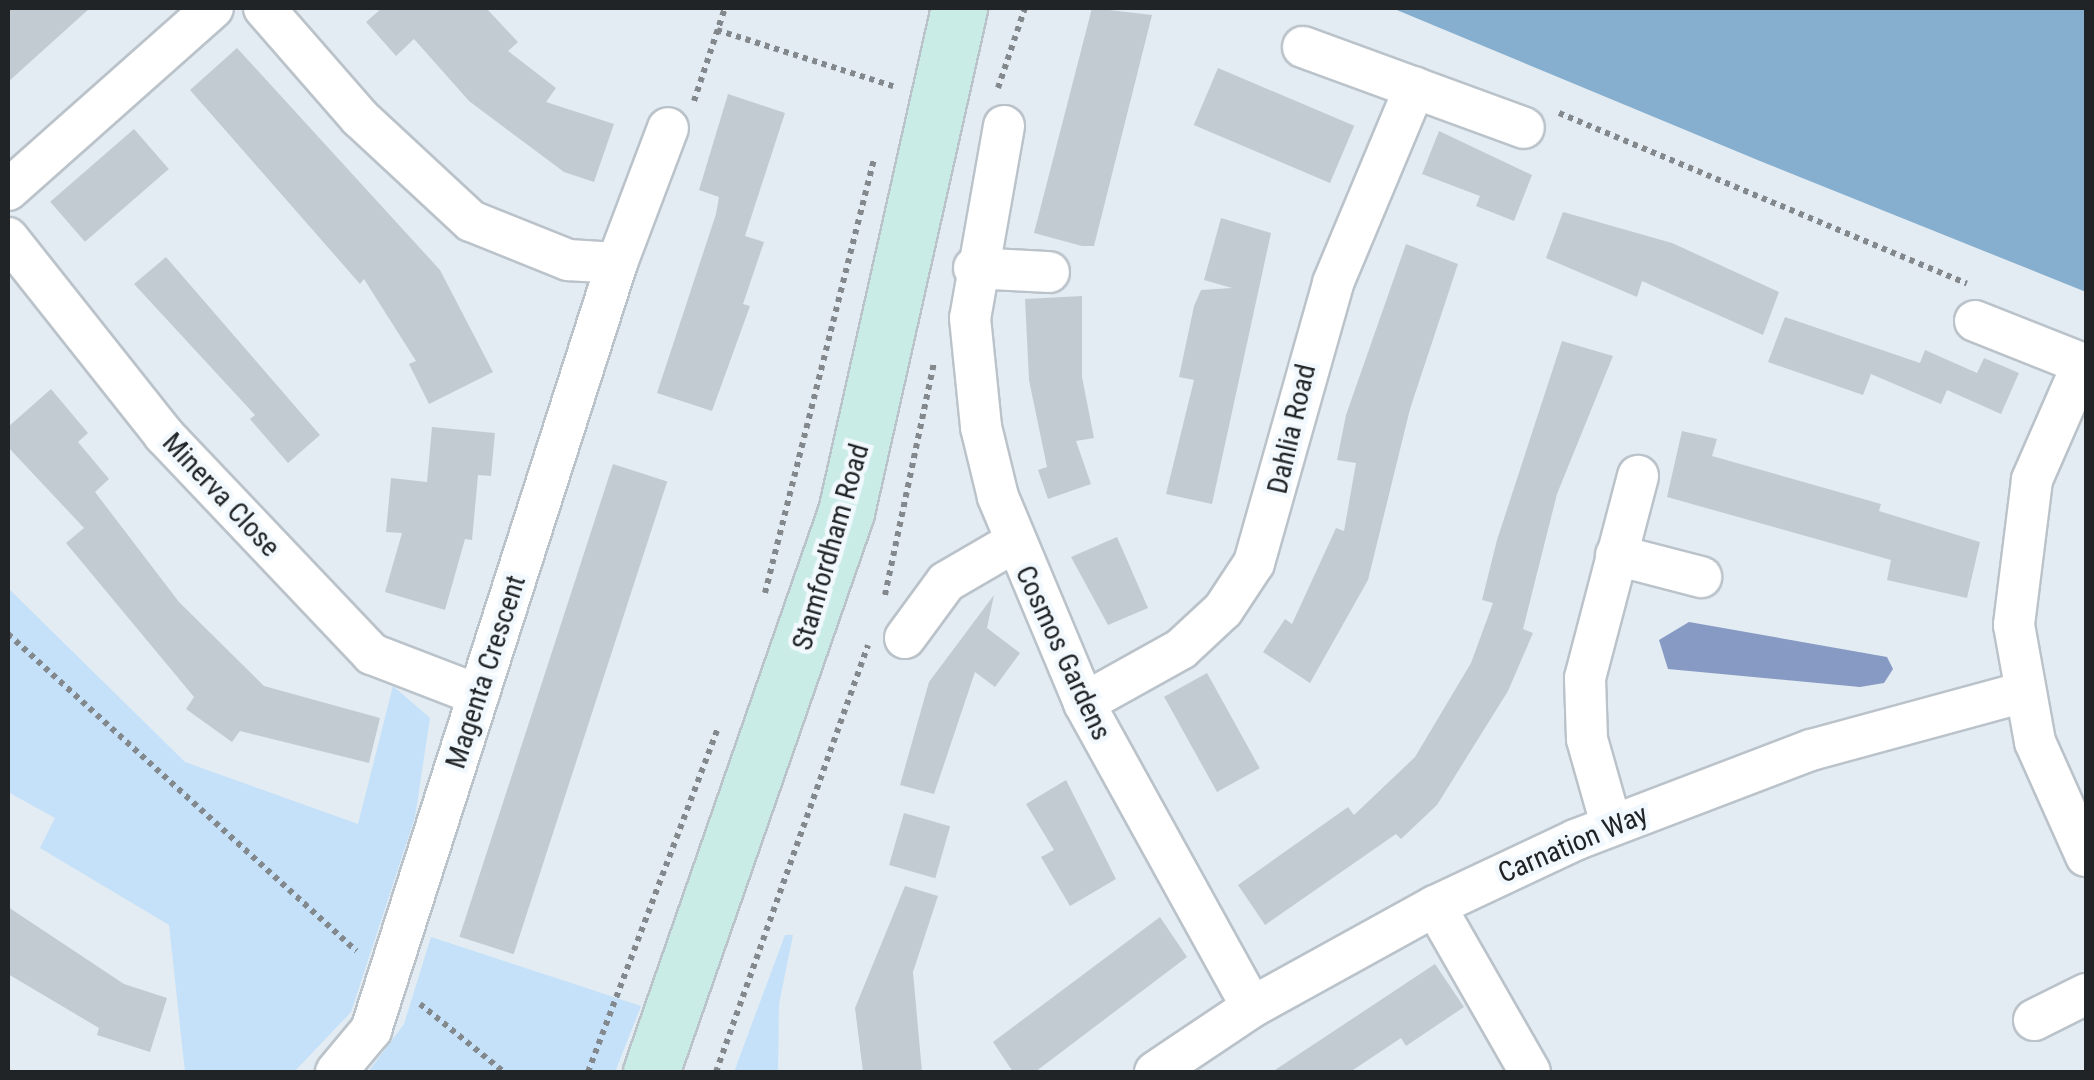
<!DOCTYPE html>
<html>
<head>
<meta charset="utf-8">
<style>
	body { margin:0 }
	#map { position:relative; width:2094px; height:1080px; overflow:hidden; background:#e3ecf2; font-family:"Roboto Condensed",sans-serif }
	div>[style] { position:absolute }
	.green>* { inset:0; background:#c4e1f9 }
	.forest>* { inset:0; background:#86afcf }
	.water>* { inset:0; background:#869ac3 }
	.building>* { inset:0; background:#c3cbd2; transform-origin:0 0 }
	.path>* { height:6px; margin-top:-3px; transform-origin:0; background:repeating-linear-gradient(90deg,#82888c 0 5px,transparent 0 10px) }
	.roads { filter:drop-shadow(2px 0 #bbc3ca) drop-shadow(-2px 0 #bbc3ca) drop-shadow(0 2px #bbc3ca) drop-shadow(0 -2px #bbc3ca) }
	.minor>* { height:40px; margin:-20px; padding:0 20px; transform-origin:20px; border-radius:20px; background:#fff }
	.secondary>* { height:55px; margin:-27.5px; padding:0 27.5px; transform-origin:27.5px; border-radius:27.5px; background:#caece6 }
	span { translate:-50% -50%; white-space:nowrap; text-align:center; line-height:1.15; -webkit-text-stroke:9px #f2f9fe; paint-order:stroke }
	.street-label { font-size:28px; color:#212426 }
	.frame { position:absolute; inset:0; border:10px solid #212426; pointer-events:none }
</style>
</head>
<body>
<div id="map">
	<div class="green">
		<i style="clip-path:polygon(8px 588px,185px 762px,358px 824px,393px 686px,430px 718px,415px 817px,351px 1012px,294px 1072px,185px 1072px,169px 925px,40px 848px,55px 818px,8px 792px)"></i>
		<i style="clip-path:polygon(785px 935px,793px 935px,779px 1004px,778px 1072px,734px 1072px)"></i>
		<i style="clip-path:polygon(431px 937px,641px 1006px,615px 1072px,368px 1072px,404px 1024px)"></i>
	</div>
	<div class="forest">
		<i style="clip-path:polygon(1392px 8px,2086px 8px,2086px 292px,1760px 161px)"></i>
	</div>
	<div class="water">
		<i style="clip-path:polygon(1689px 622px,1887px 657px,1893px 669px,1884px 683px,1860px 687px,1668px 669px,1659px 640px)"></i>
	</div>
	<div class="building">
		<i style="clip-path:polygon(8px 8px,90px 8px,8px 82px)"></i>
		<i style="clip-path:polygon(382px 8px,486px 8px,518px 42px,508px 51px,556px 88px,546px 102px,614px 124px,594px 182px,564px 172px,469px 101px,414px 39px,396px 56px,366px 22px)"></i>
		<i style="clip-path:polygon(1092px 8px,1152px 15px,1094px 246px,1082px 246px,1034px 233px)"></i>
		<i style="clip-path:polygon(237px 48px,440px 270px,493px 372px,429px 404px,409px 364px,416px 361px,364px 279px,360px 284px,190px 90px)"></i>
		<i style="left:1218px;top:68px;width:148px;height:62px;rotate:23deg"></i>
		<i style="clip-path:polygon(728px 94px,785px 113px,745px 236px,764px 242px,743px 304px,750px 306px,712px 411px,657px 393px,716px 214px,719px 197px,699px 190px)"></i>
		<i style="left:134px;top:129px;width:53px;height:111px;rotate:49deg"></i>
		<i style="clip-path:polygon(1439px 131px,1532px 175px,1514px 221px,1476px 206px,1480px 196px,1422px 174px)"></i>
		<i style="clip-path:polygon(1563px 212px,1672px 243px,1779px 292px,1763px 335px,1642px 281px,1637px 297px,1546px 258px)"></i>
		<i style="clip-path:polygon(1221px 218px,1271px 233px,1212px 504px,1166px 494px,1194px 380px,1179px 377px,1194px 306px,1201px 290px,1232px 288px,1204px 280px)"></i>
		<i style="clip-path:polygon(1406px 244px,1458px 264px,1410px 409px,1368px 580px,1310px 683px,1263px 652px,1285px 619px,1292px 624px,1336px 528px,1344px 531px,1356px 463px,1337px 460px,1346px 415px)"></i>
		<i style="clip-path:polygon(166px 257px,320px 435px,288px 463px,250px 419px,255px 415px,134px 284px)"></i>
		<i style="clip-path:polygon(1082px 296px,1082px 377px,1094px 438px,1076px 441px,1091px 484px,1048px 499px,1038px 470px,1047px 467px,1029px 380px,1025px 299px)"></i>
		<i style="clip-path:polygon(1785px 317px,1920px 363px,1925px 350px,1977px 373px,1984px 358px,2019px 373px,2001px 414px,1947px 390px,1941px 404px,1871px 374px,1863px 395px,1768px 362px)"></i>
		<i style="clip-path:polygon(1562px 341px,1613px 356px,1557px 494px,1523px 629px,1533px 633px,1508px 691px,1437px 805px,1401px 839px,1396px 834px,1265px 925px,1238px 885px,1348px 807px,1354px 815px,1415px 757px,1471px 663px,1493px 603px,1482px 600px,1497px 540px)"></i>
		<i style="clip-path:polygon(51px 389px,88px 433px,78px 442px,109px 479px,95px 492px,179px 602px,264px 686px,380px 718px,369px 763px,240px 731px,232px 742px,186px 709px,194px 697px,66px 543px,84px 528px,8px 447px,8px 427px)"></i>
		<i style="clip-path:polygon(432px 427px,495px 433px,491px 476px,478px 475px,472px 540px,465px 539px,445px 610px,385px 592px,402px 533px,386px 532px,391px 478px,427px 482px)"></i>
		<i style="clip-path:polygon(1682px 431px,1717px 439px,1712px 456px,1881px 504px,1879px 511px,1980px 542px,1967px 598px,1887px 580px,1891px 560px,1667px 497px)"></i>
		<i style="left:613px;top:464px;width:57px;height:497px;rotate:18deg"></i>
		<i style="clip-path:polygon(1117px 537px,1148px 608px,1108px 625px,1071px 557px)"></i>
		<i style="clip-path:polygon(994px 595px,987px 628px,1020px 653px,995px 687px,975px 672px,934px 794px,900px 785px,929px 682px)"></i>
		<i style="left:1207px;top:673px;width:109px;height:49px;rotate:61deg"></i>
		<i style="clip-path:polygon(1066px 780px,1116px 879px,1070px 906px,1041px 857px,1054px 850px,1026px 804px)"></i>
		<i style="left:904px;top:813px;width:48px;height:54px;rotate:16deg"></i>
		<i style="clip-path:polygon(905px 886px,938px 896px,913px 972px,922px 1072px,863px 1072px,855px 1008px)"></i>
		<i style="clip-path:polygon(8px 907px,124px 984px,167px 998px,150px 1052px,97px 1035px,99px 1028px,8px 974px)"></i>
		<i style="clip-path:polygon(1160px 917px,1187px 957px,1035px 1072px,1013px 1072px,993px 1042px)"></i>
		<i style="clip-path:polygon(1435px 964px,1464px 1007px,1406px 1046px,1401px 1038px,1350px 1072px,1272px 1072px)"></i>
	</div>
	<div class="path">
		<i style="left:717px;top:30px;width:185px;rotate:17.7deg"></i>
		<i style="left:998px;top:88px;width:84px;rotate:-71.4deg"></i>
		<i style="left:694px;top:101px;width:98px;rotate:-71.6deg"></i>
		<i style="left:1559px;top:113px;width:442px;rotate:22.7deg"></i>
		<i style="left:765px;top:593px;width:447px;rotate:-75.9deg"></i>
		<i style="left:885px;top:595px;width:237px;rotate:-78.1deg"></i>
		<i style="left:8px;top:634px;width:471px;rotate:42.3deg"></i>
		<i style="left:420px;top:1004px;width:108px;rotate:39deg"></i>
		<i style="left:588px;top:1072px;width:368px;rotate:-69.3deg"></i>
		<i style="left:716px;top:1072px;width:453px;rotate:-70.4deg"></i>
	</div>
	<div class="roads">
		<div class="minor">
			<i style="left:264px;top:8px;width:146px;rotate:48.9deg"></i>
			<i style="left:360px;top:118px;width:151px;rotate:42.9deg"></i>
			<i style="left:471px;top:221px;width:105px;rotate:21.9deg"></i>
			<i style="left:568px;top:260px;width:49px;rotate:3.5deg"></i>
			<i style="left:617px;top:263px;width:144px;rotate:-69.3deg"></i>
			<i style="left:1303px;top:47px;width:235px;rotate:20.1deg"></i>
			<i style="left:1004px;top:126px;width:195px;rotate:100deg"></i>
			<i style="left:970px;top:318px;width:110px;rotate:84.2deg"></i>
			<i style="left:981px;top:427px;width:72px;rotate:76.3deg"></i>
			<i style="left:998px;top:497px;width:223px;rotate:67.3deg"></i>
			<i style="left:1084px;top:703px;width:347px;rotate:61.1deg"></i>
			<i style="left:8px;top:190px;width:274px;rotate:-41.6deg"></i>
			<i style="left:8px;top:238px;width:251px;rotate:51.6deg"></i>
			<i style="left:164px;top:435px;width:302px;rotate:46.5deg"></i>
			<i style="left:372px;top:654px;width:114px;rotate:21.1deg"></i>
			<i style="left:974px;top:268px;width:75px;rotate:3.1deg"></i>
			<i style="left:1975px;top:321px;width:119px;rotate:21.6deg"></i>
			<i style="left:2083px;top:363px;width:128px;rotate:113.6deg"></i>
			<i style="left:2032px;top:480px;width:146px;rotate:97.1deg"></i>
			<i style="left:2014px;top:625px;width:119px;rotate:79.8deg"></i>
			<i style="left:2035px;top:742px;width:125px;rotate:65.9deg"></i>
			<i style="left:1616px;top:555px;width:88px;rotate:14.5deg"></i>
			<i style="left:905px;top:638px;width:69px;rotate:-53.8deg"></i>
			<i style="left:946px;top:582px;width:78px;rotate:-30.2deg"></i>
			<i style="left:1084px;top:703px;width:111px;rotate:-29.1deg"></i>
			<i style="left:1181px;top:649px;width:57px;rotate:-42.9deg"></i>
			<i style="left:1223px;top:610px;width:56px;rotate:-56.6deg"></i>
			<i style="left:1254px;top:563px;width:291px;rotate:-74.2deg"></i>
			<i style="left:1333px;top:283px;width:212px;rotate:-67.3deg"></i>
			<i style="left:1611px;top:824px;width:88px;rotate:-105.8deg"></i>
			<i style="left:1587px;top:739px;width:61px;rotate:-91.9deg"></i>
			<i style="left:1585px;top:678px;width:209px;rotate:-75.3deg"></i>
			<i style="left:1435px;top:906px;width:191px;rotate:60.2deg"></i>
			<i style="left:2034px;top:1020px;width:58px;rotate:-26.6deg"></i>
			<i style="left:336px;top:1072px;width:55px;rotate:-50.2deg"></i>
			<i style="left:371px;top:1030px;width:805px;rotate:-72.22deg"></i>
			<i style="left:1155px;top:1072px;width:117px;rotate:-33.8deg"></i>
			<i style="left:1252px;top:1007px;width:209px;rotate:-28.9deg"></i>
			<i style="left:1435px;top:906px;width:155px;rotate:-25.2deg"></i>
			<i style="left:1575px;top:840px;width:253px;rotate:-20.9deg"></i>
			<i style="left:1811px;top:750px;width:221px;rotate:-15.2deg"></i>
		</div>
		<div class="secondary">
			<i style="left:651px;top:1072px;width:593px;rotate:-70.8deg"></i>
			<i style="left:846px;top:512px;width:517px;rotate:-77.36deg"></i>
		</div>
	</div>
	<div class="street-label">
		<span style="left:1292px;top:429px;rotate:-77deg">Dahlia Road</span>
		<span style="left:221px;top:495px;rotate:47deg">Minerva Close</span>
		<span style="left:831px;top:547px;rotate:-74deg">Stamfordham Road</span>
		<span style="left:1063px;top:653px;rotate:65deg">Cosmos Gardens</span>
		<span style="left:486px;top:672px;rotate:-72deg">Magenta Crescent</span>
		<span style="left:1573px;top:844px;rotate:-23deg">Carnation Way</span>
	</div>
	<div class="frame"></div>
</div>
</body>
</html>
